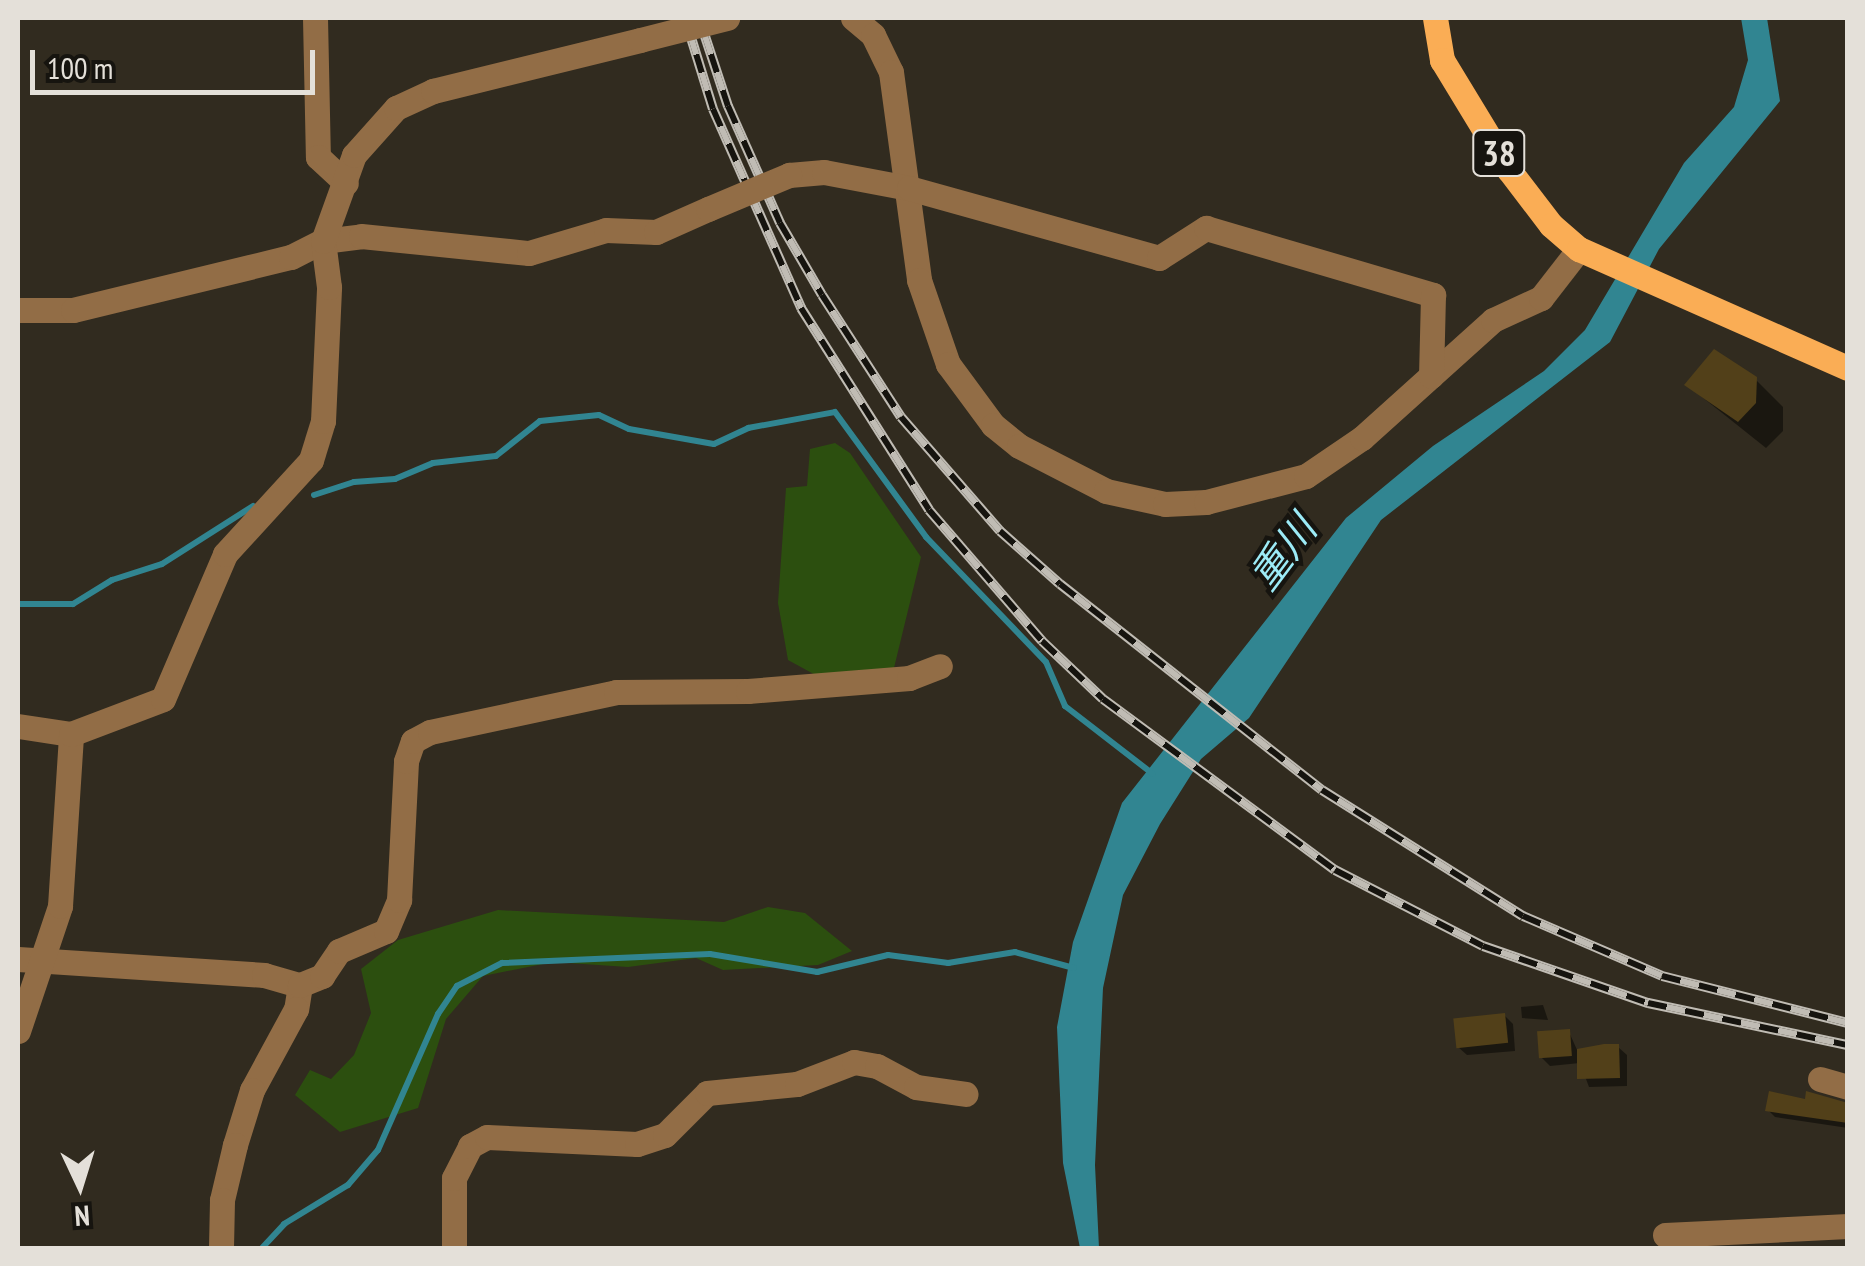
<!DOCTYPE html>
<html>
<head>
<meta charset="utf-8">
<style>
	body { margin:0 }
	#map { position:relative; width:1865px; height:1266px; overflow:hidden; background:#312b1f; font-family:"PT Sans Narrow","Noto Sans JP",sans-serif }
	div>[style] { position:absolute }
	.green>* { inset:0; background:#2c4f0f }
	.water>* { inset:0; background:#318591 }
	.shadow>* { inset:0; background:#0007 }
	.stream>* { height:6px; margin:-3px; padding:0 3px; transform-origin:3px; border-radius:3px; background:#318591 }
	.building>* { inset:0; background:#524019; transform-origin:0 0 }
	.minor>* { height:25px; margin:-12.5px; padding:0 12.5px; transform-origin:12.5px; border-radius:12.5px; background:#926d46 }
	.major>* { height:25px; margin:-12.5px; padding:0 12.5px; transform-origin:12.5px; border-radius:12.5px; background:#faad55 }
	.rail>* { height:10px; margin-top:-5px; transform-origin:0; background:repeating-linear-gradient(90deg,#16140f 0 19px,#c0bcb4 0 38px); box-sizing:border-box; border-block:2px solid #c0bcb4 }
	.minor-bridge>* { height:25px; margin:-12.5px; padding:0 12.5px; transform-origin:12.5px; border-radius:12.5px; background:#926d46 }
	span { translate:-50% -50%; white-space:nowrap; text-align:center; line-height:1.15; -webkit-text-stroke:9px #16140f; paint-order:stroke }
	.shield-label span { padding:2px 8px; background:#16140f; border:2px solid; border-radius:8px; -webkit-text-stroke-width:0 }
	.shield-label { font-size:35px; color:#e4e0d9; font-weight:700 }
	.water-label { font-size:40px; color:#9cebf7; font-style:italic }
	.frame { position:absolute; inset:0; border:20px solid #e4e0d9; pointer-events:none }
	.north { position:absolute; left:30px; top:1136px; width:100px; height:100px; -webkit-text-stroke:8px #16140f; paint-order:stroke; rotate:176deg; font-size:28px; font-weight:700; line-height:40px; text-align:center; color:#e4e0d9 }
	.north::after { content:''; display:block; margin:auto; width:35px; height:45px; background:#e4e0d9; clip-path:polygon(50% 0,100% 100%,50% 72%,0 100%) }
	.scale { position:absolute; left:30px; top:50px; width:285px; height:45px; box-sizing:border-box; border:5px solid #e4e0d9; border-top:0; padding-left:12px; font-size:30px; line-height:35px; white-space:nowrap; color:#e4e0d9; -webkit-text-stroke:8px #16140f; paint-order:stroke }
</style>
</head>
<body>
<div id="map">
	<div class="green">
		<i style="clip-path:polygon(835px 443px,850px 453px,921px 557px,893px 672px,821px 678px,788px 660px,778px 603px,786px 488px,807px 486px,810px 449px)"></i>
		<i style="clip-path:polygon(768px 907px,805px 913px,852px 951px,818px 965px,723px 970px,696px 958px,628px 967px,553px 962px,483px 976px,446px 1019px,418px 1108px,340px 1132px,295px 1095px,310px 1070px,331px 1079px,354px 1055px,371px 1013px,361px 969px,398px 940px,498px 910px,724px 922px)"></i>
	</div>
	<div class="water">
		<i style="clip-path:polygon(1741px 18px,1767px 18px,1780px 101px,1659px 249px,1610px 342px,1381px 520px,1249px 718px,1201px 759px,1160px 824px,1123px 895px,1103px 988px,1095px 1165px,1099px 1248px,1080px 1248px,1063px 1163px,1057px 1027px,1073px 942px,1122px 803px,1346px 518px,1433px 446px,1544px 371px,1585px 330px,1684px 163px,1734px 107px,1748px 60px)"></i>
	</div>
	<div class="shadow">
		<i style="clip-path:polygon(1755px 379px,1783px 407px,1783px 431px,1766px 448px,1687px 385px)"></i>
		<i style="clip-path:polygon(1543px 1005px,1548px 1020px,1522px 1018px,1521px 1007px)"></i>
		<i style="clip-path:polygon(1504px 1015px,1513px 1024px,1515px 1051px,1467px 1055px,1458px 1047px)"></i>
		<i style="clip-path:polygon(1569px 1032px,1578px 1052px,1618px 1047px,1627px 1055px,1627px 1086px,1589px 1087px,1580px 1063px,1550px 1066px,1542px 1058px)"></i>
		<i style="clip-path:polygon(1768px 1110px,1848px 1110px,1848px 1128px,1775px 1117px)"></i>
	</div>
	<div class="stream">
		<i style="left:314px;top:495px;width:42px;rotate:-18deg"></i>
		<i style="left:354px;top:482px;width:41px;rotate:-4.2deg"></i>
		<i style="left:395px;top:479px;width:41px;rotate:-22.8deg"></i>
		<i style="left:433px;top:463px;width:63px;rotate:-6.3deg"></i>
		<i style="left:496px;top:456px;width:56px;rotate:-38.5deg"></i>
		<i style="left:540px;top:421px;width:59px;rotate:-5.8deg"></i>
		<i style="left:599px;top:415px;width:33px;rotate:25deg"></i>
		<i style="left:629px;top:429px;width:86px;rotate:10deg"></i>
		<i style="left:714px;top:444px;width:38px;rotate:-25deg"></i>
		<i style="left:748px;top:428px;width:88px;rotate:-10.4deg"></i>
		<i style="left:835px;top:412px;width:155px;rotate:53.9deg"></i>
		<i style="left:926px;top:537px;width:173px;rotate:46.2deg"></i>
		<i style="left:1046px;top:662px;width:48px;rotate:66.6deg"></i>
		<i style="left:1065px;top:706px;width:111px;rotate:37.7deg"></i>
		<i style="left:18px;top:604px;width:55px"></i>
		<i style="left:73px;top:604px;width:46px;rotate:-31.6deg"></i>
		<i style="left:112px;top:580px;width:52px;rotate:-17.7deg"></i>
		<i style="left:162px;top:564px;width:108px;rotate:-32.5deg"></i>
		<i style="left:262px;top:1248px;width:33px;rotate:-47deg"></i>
		<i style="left:284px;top:1224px;width:75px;rotate:-31.4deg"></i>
		<i style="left:348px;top:1185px;width:46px;rotate:-49.4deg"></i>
		<i style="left:378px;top:1150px;width:149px;rotate:-66.2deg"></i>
		<i style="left:438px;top:1014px;width:34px;rotate:-56deg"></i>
		<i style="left:457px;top:986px;width:51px;rotate:-27.1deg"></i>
		<i style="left:502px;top:963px;width:208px;rotate:-2.5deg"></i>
		<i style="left:710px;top:954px;width:109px;rotate:9.5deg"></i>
		<i style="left:817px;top:972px;width:73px;rotate:-13.5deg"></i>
		<i style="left:888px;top:955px;width:61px;rotate:7.6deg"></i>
		<i style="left:948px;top:963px;width:68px;rotate:-9.3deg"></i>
		<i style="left:1015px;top:952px;width:61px;rotate:15.2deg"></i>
	</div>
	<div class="building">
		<i style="clip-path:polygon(1714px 349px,1757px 377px,1756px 403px,1738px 422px,1684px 385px)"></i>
		<i style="left:1505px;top:1013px;width:30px;height:52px;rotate:84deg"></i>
		<i style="left:1570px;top:1029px;width:27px;height:33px;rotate:86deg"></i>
		<i style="clip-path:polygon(1604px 1044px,1619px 1044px,1620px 1078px,1577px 1079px,1577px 1049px)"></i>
		<i style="clip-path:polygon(1769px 1091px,1805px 1099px,1806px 1091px,1848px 1103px,1848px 1123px,1765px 1111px)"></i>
	</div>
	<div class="minor">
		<i style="left:315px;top:18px;width:139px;rotate:88.8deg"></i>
		<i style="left:318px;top:157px;width:38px;rotate:43deg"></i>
		<i style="left:853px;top:18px;width:26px;rotate:40deg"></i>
		<i style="left:873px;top:35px;width:41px;rotate:64.1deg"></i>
		<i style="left:891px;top:72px;width:210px;rotate:82.3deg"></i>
		<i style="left:919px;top:280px;width:89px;rotate:71deg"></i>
		<i style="left:948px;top:364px;width:76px;rotate:53.6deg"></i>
		<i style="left:993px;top:425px;width:33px;rotate:39deg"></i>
		<i style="left:1019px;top:446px;width:98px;rotate:27.3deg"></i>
		<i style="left:1106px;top:491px;width:60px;rotate:12.4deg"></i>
		<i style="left:1165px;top:504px;width:41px;rotate:-2.8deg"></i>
		<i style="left:1206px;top:502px;width:103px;rotate:-14.6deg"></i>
		<i style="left:1306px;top:476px;width:68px;rotate:-34.2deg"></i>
		<i style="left:1362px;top:438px;width:176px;rotate:-42deg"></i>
		<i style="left:1493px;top:320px;width:53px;rotate:-24.6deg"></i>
		<i style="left:1541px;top:298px;width:62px;rotate:-52.2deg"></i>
		<i style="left:789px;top:175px;width:35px;rotate:-5deg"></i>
		<i style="left:824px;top:172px;width:86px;rotate:10.7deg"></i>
		<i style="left:909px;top:188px;width:260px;rotate:15.6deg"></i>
		<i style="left:1159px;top:258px;width:56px;rotate:-32.6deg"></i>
		<i style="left:1206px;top:228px;width:237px;rotate:16.4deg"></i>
		<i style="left:1433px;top:295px;width:81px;rotate:91.4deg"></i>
		<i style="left:18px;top:310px;width:55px"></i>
		<i style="left:73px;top:310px;width:224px;rotate:-13.7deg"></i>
		<i style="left:291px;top:257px;width:36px;rotate:-27deg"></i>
		<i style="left:323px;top:241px;width:38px;rotate:-7deg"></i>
		<i style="left:361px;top:236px;width:169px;rotate:5.8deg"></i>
		<i style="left:529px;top:253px;width:80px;rotate:-16.6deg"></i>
		<i style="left:606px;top:230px;width:50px;rotate:2.3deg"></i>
		<i style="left:656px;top:232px;width:57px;rotate:-23.9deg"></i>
		<i style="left:18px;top:726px;width:54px;rotate:8.6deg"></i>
		<i style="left:18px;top:959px;width:247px;rotate:3.7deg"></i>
		<i style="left:264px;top:975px;width:37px;rotate:16deg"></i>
		<i style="left:300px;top:985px;width:24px;rotate:99deg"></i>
		<i style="left:296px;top:1009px;width:92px;rotate:118.5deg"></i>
		<i style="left:252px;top:1090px;width:58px;rotate:107.2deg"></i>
		<i style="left:235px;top:1145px;width:57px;rotate:103.3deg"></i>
		<i style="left:222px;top:1200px;width:48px;rotate:91.2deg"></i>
		<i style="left:300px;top:985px;width:24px;rotate:-22deg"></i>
		<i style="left:322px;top:976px;width:30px;rotate:-56deg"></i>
		<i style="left:339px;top:951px;width:51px;rotate:-23.1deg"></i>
		<i style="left:386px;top:931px;width:34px;rotate:-67deg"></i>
		<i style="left:399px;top:900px;width:139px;rotate:-87.1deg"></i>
		<i style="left:406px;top:761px;width:21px;rotate:-71deg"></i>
		<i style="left:413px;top:741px;width:19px;rotate:-28deg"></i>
		<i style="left:430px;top:732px;width:190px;rotate:-12.1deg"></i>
		<i style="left:616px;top:692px;width:132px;rotate:-0.4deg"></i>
		<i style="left:748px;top:691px;width:162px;rotate:-4.6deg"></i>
		<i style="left:909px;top:678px;width:33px;rotate:-21deg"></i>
		<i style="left:18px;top:1031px;width:132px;rotate:-71.4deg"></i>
		<i style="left:60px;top:906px;width:172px;rotate:-86.3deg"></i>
		<i style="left:71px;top:734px;width:98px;rotate:-20.8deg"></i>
		<i style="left:163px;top:699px;width:158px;rotate:-66.8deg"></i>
		<i style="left:225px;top:554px;width:127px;rotate:-47.5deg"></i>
		<i style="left:311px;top:460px;width:41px;rotate:-72.9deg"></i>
		<i style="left:323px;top:421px;width:134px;rotate:-87.4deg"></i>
		<i style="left:329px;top:287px;width:46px;rotate:-97.4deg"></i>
		<i style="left:323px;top:241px;width:91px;rotate:-70.2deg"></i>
		<i style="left:354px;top:155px;width:63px;rotate:-48.2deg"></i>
		<i style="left:396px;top:108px;width:41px;rotate:-24.7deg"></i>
		<i style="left:433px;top:91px;width:213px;rotate:-13.8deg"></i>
		<i style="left:1820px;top:1079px;width:29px;rotate:16deg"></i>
		<i style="left:1665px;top:1235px;width:183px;rotate:-2.8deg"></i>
		<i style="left:454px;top:1248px;width:70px;rotate:-90deg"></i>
		<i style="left:454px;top:1178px;width:36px;rotate:-63deg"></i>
		<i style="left:470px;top:1146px;width:19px;rotate:-28deg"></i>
		<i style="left:487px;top:1137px;width:150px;rotate:2.7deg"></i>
		<i style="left:637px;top:1144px;width:29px;rotate:-18deg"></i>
		<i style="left:665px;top:1135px;width:59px;rotate:-45deg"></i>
		<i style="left:707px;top:1093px;width:90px;rotate:-5.7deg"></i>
		<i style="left:797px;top:1084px;width:61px;rotate:-21.1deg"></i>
		<i style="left:854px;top:1062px;width:23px;rotate:10deg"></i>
		<i style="left:877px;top:1066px;width:44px;rotate:28.3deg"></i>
		<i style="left:916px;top:1087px;width:50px;rotate:8deg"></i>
	</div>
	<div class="major">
		<i style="left:1435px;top:18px;width:43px;rotate:80.5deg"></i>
		<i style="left:1442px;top:60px;width:129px;rotate:58.7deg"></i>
		<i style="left:1509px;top:170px;width:69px;rotate:52.6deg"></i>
		<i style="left:1551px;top:225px;width:37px;rotate:41deg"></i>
		<i style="left:1579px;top:249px;width:294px;rotate:23.9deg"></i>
	</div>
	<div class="rail">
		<i style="left:685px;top:18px;width:95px;rotate:72.9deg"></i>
		<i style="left:713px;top:109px;width:218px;rotate:66.1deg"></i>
		<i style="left:801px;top:308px;width:239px;rotate:57.6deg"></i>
		<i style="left:929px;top:510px;width:173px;rotate:49.2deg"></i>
		<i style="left:1042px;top:641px;width:84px;rotate:43.6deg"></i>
		<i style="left:1103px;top:699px;width:288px;rotate:36.4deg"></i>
		<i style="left:1335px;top:870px;width:166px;rotate:27.2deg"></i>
		<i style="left:1483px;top:946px;width:175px;rotate:19.1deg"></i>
		<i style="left:1648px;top:1003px;width:204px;rotate:11.9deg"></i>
		<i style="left:699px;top:18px;width:93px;rotate:71.8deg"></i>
		<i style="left:728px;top:106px;width:128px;rotate:66deg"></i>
		<i style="left:780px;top:223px;width:83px;rotate:59.7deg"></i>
		<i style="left:822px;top:295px;width:145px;rotate:57.1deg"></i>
		<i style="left:901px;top:417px;width:151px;rotate:49deg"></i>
		<i style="left:1000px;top:531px;width:80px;rotate:41.5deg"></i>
		<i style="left:1060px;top:584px;width:333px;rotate:38.2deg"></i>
		<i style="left:1322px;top:790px;width:237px;rotate:32.1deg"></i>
		<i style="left:1523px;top:916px;width:151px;rotate:23.3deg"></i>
		<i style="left:1662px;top:976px;width:192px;rotate:14.2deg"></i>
	</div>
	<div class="minor-bridge">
		<i style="left:640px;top:40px;width:90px;rotate:-14.2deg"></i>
		<i style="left:708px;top:209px;width:88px;rotate:-22.8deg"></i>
	</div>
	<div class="shield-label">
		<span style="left:1499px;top:153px">38</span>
	</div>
	<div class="water-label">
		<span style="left:1282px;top:552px;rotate:-53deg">重川</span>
	</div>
	<div class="frame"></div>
	<div class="north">N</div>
	<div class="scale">100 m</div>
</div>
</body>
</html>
